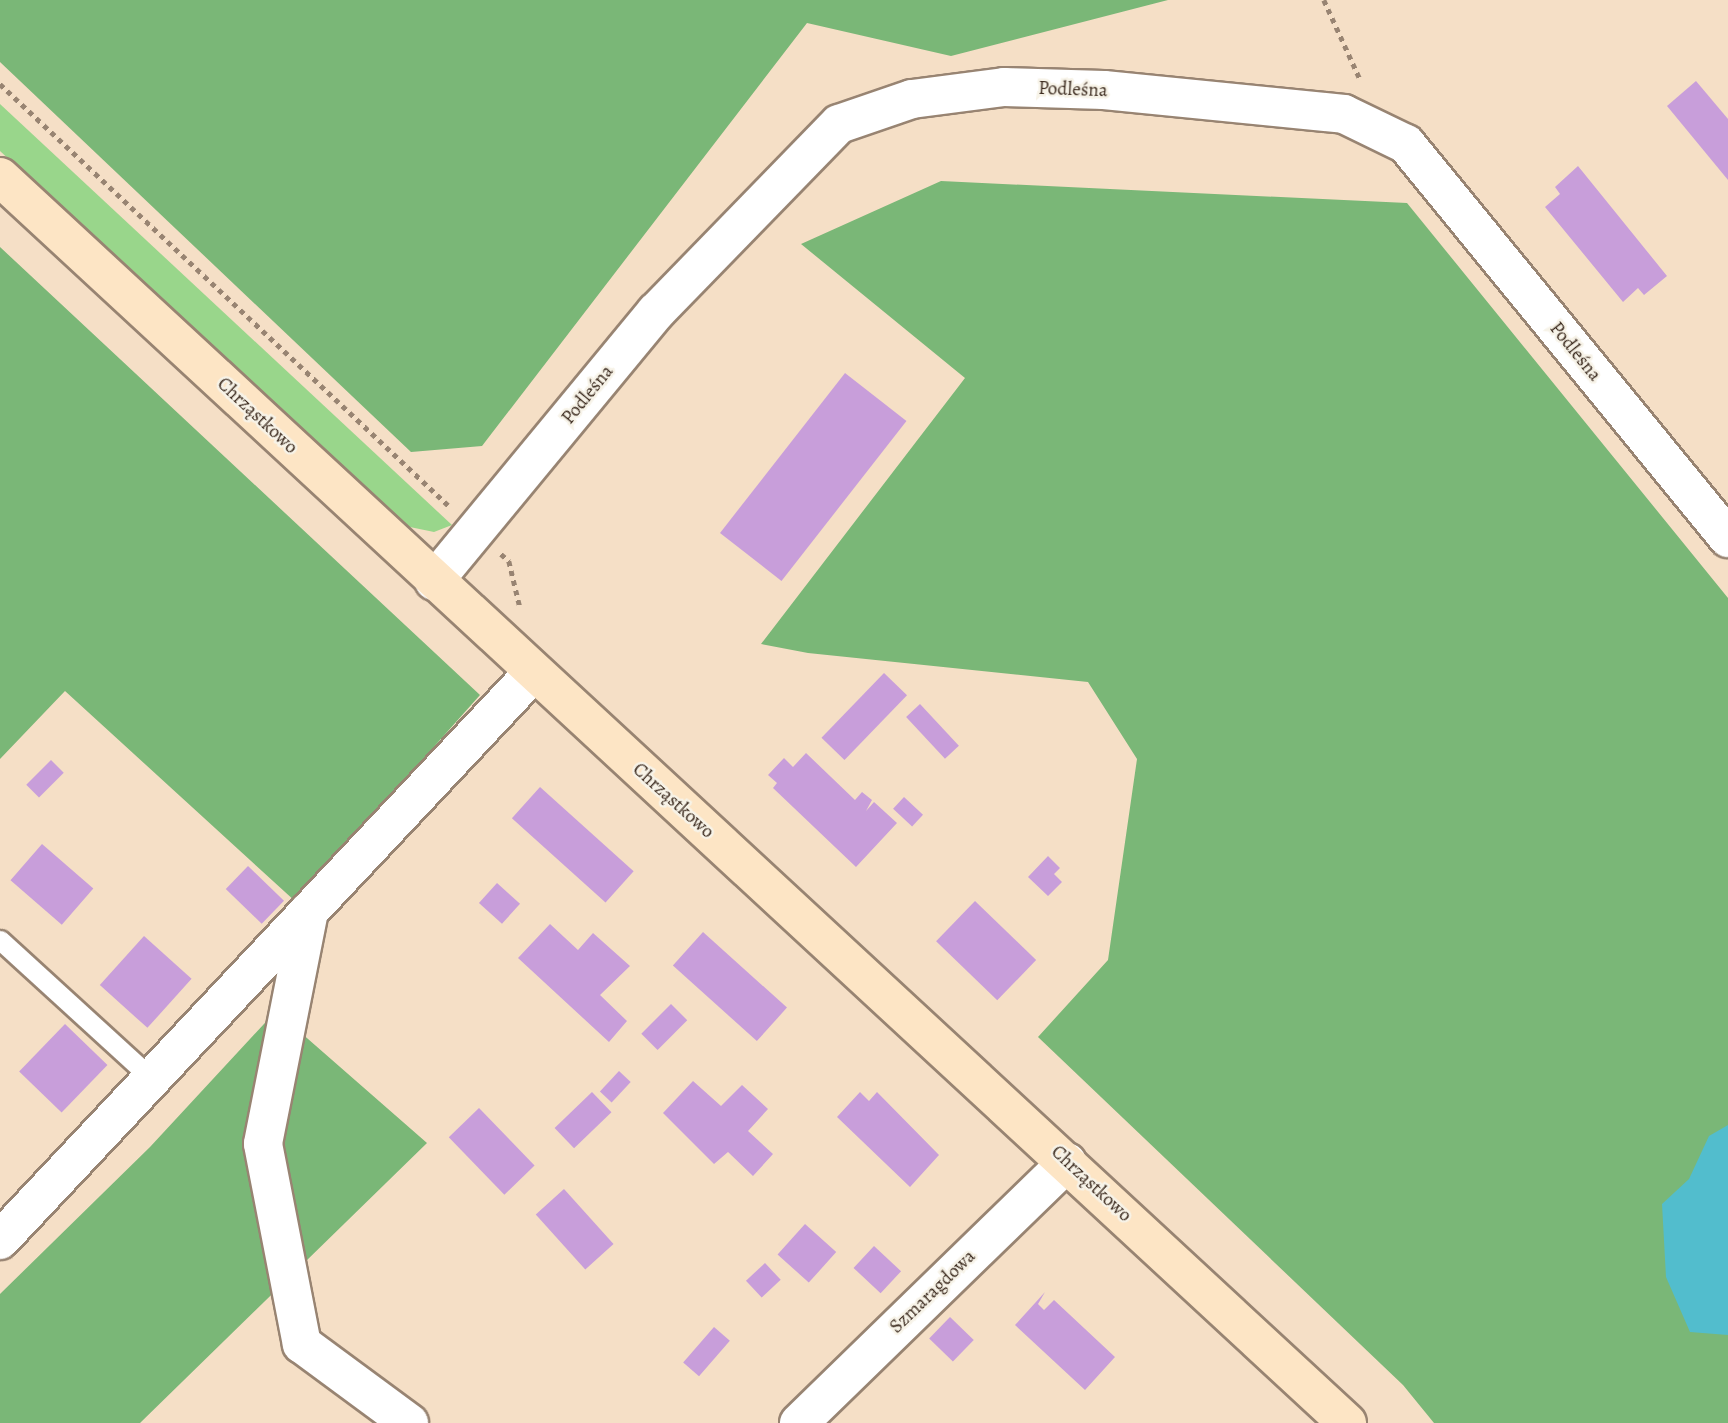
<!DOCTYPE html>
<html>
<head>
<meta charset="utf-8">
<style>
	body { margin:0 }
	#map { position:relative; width:1728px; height:1423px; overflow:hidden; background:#f5dfc6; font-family:Alegreya,serif }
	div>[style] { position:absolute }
	.green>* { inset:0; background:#99d68b }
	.forest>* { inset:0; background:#7ab777 }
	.water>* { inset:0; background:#52bdcd }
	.building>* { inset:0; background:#c89eda; transform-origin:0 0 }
	.path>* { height:4.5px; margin-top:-2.25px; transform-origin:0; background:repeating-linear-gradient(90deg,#988472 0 5px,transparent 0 10px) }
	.roads { filter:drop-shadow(2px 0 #988472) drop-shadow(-2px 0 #988472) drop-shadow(0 2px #988472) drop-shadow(0 -2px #988472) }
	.lane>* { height:19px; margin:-9.5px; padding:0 9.5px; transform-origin:9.5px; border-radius:9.5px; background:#fff }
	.street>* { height:38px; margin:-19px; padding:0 19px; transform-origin:19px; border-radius:19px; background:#fff }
	.secondary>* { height:38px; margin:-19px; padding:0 19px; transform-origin:19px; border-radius:19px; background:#fde5c5 }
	span { translate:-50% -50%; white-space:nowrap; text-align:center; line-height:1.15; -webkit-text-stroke:5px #f7f3e8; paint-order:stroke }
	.street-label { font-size:19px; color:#3b2a1e }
</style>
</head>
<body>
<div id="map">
	<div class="green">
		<i style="clip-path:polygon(0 104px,452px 525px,434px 532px,405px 526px,0 151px)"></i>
	</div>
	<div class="forest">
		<i style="clip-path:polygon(0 0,1168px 0,951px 56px,807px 23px,482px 446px,411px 452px,0 62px)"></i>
		<i style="clip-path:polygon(941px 181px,1407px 203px,1728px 598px,1728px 1423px,1434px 1423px,1403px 1385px,1038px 1037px,1108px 960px,1137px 759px,1088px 682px,808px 653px,761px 644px,965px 378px,801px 244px)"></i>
		<i style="clip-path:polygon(0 247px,480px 695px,296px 902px,65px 691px,0 759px)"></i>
		<i style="clip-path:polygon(276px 1011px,427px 1143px,140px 1423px,0 1423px,0 1294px,150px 1147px)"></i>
	</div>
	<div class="water">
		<i style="clip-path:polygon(1728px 1125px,1728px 1335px,1690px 1332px,1666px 1277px,1662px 1204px,1689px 1179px,1709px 1136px)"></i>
	</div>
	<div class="building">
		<i style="clip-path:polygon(1696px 81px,1728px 119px,1728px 180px,1667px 106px)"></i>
		<i style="clip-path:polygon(1578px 166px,1667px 276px,1644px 295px,1638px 288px,1623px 302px,1545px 207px,1560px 194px,1555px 187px)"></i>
		<i style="left:845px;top:373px;width:78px;height:203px;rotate:38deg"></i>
		<i style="left:884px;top:673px;width:32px;height:90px;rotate:44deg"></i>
		<i style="left:920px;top:704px;width:57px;height:19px;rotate:47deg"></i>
		<i style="clip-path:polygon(806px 753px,855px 800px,862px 792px,872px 800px,866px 811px,874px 802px,897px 823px,856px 867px,773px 788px,777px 783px,768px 775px,784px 758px,793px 767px)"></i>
		<i style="left:51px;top:760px;width:18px;height:35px;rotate:45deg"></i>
		<i style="left:540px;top:787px;width:126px;height:42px;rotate:42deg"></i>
		<i style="left:904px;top:797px;width:26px;height:16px;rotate:43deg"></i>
		<i style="left:42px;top:844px;width:68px;height:48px;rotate:41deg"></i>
		<i style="clip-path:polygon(1048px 856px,1060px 868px,1054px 874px,1062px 882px,1048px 896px,1028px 877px)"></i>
		<i style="left:248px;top:866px;width:50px;height:32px;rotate:44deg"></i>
		<i style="left:497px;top:883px;width:31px;height:27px;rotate:42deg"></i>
		<i style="left:975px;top:901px;width:85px;height:56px;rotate:44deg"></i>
		<i style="clip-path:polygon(550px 924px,578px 950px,593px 933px,630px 966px,600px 995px,627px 1021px,609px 1042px,518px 958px)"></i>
		<i style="left:703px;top:932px;width:113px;height:45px;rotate:42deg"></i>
		<i style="left:144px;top:936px;width:64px;height:66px;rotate:42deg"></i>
		<i style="left:671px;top:1004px;width:23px;height:42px;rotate:45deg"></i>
		<i style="left:65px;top:1024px;width:59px;height:66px;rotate:44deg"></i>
		<i style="left:619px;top:1071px;width:16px;height:28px;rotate:43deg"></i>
		<i style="clip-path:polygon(693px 1081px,721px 1106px,742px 1085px,768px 1109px,748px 1131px,773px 1154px,753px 1176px,728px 1152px,714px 1164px,663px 1113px)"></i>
		<i style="left:592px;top:1092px;width:28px;height:52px;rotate:46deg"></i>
		<i style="clip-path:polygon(860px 1092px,869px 1101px,877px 1092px,939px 1155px,910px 1187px,837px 1117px)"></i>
		<i style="left:479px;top:1108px;width:80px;height:42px;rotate:46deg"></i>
		<i style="left:564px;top:1189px;width:74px;height:38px;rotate:48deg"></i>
		<i style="left:805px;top:1224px;width:42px;height:41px;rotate:42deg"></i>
		<i style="left:874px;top:1246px;width:37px;height:30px;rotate:43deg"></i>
		<i style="left:765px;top:1263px;width:23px;height:26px;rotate:47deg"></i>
		<i style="clip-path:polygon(1045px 1292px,1038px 1304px,1044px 1310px,1054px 1300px,1115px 1357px,1085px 1390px,1015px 1325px)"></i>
		<i style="left:950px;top:1317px;width:33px;height:30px;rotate:44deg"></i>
		<i style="left:714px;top:1327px;width:21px;height:47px;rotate:41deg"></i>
	</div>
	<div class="path">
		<i style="left:1324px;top:0;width:87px;rotate:65.5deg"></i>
		<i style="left:0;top:84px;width:615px;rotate:43.22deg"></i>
		<i style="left:501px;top:554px;width:11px;rotate:41deg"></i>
		<i style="left:509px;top:561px;width:47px;rotate:76.6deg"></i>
	</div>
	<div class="roads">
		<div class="lane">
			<i style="left:0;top:940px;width:206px;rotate:42.4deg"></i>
		</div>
		<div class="street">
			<i style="left:434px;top:581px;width:349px;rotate:-50.5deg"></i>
			<i style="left:656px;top:312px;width:262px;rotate:-45.8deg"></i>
			<i style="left:839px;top:124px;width:77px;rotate:-18.9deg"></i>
			<i style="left:912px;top:99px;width:93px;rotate:-7.4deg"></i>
			<i style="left:1004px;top:87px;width:100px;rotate:1.7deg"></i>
			<i style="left:1104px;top:90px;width:241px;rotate:5.7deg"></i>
			<i style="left:1344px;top:114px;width:69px;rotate:25.8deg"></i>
			<i style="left:1406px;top:144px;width:509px;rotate:50.74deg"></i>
			<i style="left:309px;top:911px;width:237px;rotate:101.2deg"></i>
			<i style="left:263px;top:1144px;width:204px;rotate:79deg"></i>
			<i style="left:302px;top:1344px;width:133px;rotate:36.4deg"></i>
			<i style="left:0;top:1240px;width:778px;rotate:-46.77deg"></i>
			<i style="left:799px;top:1423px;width:374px;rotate:-44.2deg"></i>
		</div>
		<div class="secondary">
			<i style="left:0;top:177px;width:1835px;rotate:42.77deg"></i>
		</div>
	</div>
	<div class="street-label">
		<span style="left:1073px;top:90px;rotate:2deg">Podleśna</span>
		<span style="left:1575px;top:352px;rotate:51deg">Podleśna</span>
		<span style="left:588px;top:395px;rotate:-51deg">Podleśna</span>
		<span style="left:257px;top:416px;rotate:43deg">Chrząstkowo</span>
		<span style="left:673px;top:801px;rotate:42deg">Chrząstkowo</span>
		<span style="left:1091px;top:1184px;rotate:43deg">Chrząstkowo</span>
		<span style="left:933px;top:1292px;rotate:-44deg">Szmaragdowa</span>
	</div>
</div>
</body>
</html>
